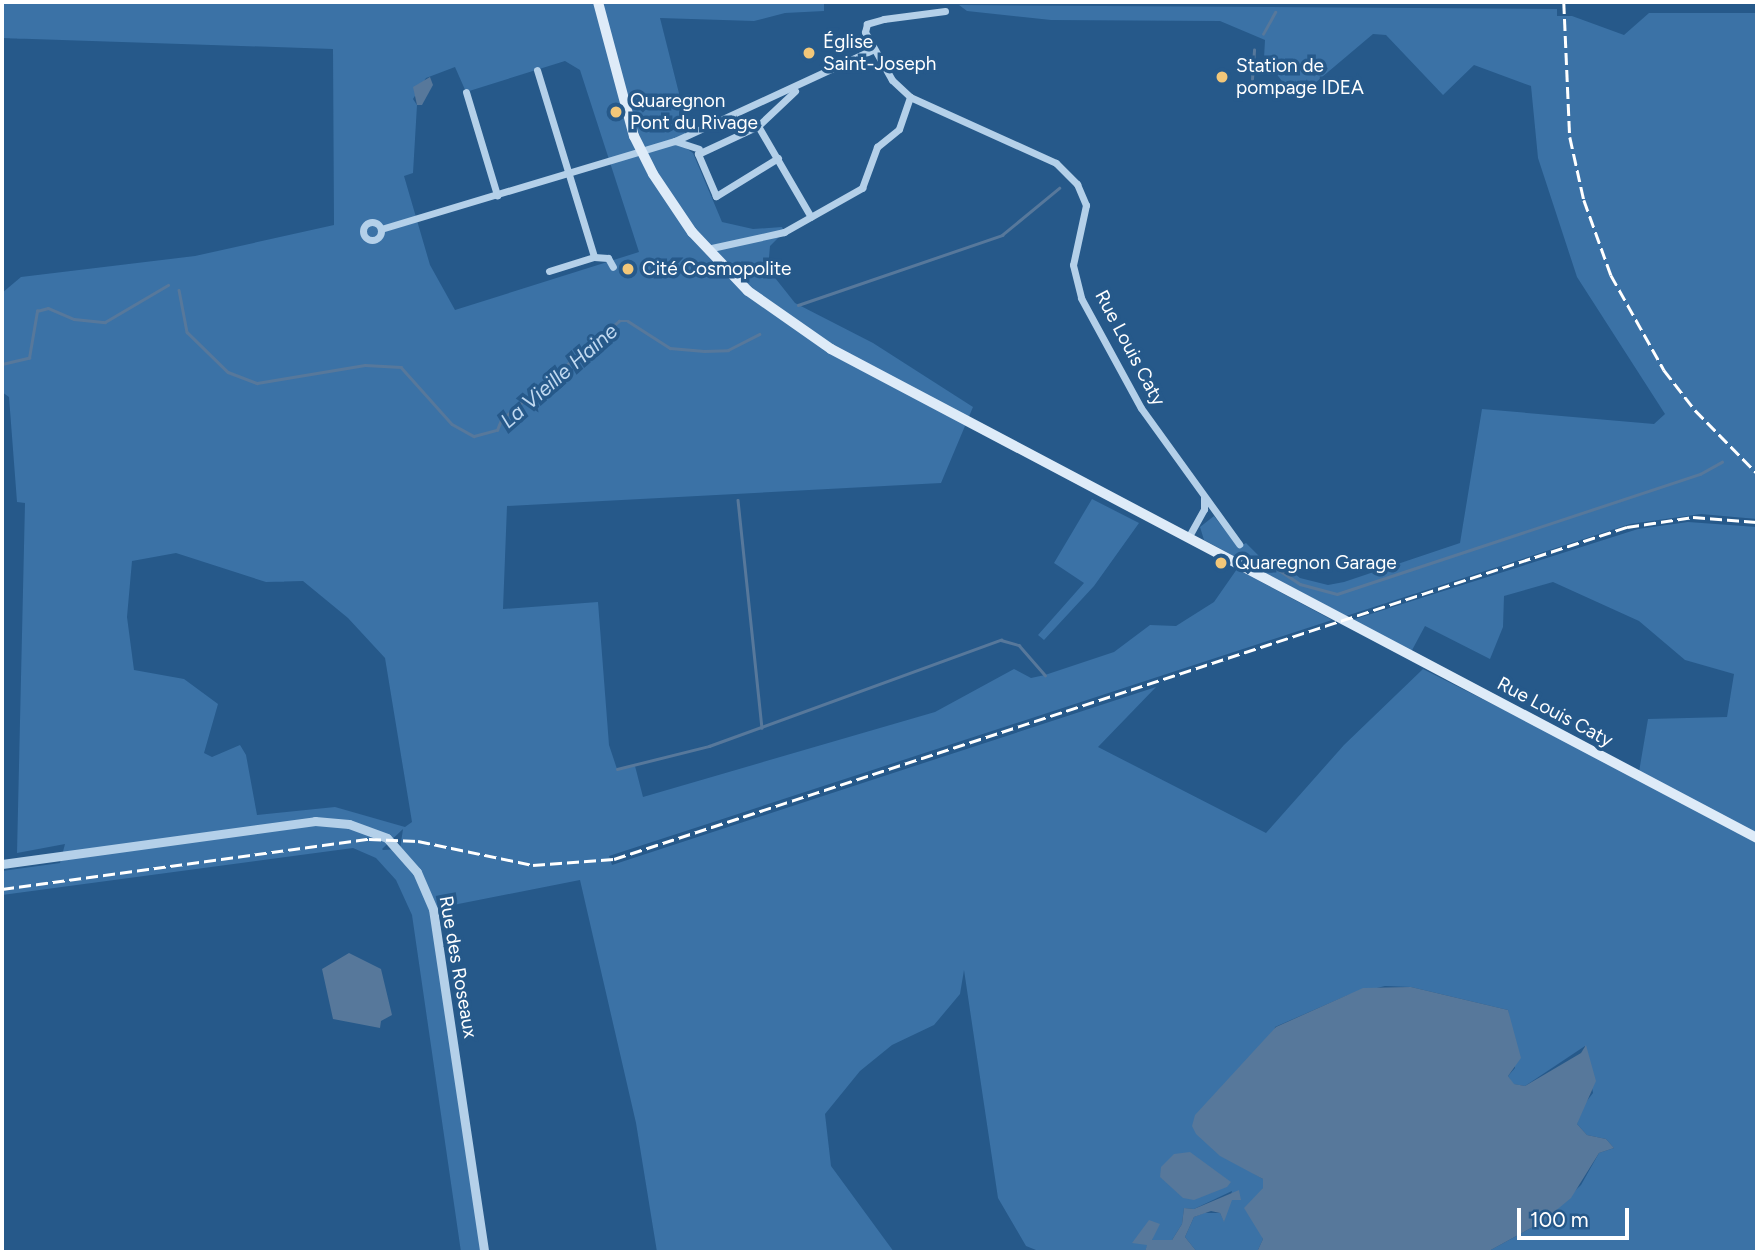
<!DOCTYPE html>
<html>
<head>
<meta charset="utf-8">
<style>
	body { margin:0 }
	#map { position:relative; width:1759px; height:1254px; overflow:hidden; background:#26598a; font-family:Figtree,sans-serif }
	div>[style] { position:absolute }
	.green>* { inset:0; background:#3b72a6 }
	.water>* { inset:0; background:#57789b }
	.stream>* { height:2.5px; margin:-1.25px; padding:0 1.25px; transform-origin:1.25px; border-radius:1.25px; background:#57789b }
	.minor>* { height:7px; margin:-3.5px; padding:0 3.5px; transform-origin:3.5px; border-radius:3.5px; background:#b4d0e9 }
	.minor>.ring { margin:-3.5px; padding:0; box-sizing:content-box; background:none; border:7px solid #b4d0e9; border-radius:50% }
	.tertiary>* { height:9px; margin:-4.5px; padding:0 4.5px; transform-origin:4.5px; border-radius:4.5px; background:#b4d0e9 }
	.secondary>* { height:10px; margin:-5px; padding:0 5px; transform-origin:5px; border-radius:5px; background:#deebf8 }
	.rail>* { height:2.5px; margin-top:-1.25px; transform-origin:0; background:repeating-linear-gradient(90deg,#fff 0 12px,transparent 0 17px) }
	.secondary-bridge>* { height:10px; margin:-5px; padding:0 5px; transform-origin:5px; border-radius:5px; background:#deebf8 }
	.dots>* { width:19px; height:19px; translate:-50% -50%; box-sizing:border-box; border:4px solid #26598a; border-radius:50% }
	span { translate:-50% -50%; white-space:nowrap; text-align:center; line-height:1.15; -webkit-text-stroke:7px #26598a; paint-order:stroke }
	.poi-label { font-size:19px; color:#fff }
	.left { translate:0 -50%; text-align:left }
	.street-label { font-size:19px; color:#fff }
	.water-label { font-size:21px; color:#c0d9f1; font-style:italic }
	.frame { position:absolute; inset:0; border:4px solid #fff; pointer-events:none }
	.scale { position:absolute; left:1517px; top:1208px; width:112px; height:32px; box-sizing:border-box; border:4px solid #fff; border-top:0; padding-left:9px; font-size:21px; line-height:24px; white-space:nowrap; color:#fff; -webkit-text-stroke:5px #26598a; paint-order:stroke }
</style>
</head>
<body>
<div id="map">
	<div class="green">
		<i style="clip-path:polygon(evenodd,2px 2px,824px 2px,824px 11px,785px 13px,754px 21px,660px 18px,689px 133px,676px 141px,693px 153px,722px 222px,753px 229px,782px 227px,784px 232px,770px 246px,768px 269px,795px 303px,873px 343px,973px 407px,941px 483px,507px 506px,503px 609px,598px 602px,609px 745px,617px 769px,635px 766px,643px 797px,935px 712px,1014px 669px,1031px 678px,1045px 675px,1114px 652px,1150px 625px,1176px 626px,1214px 602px,1237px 569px,1332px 620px,609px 856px,612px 865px,1156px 687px,1098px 747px,1266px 833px,1344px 745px,1423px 669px,1757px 838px,1757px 1252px,1487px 1252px,1542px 1222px,1581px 1185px,1599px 1153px,1614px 1148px,1606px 1139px,1587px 1135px,1577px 1124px,1579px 1111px,1593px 1093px,1585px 1046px,1525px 1086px,1513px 1084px,1508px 1076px,1515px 1068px,1508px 1010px,1411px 987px,1385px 986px,1348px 995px,1275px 1027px,1253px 1173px,1263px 1179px,1263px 1188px,1256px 1221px,1263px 1239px,1257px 1252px,1197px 1252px,1185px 1237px,1194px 1217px,1204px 1213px,1220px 1213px,1224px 1221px,1232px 1191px,1194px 1209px,1184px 1208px,1182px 1224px,1172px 1240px,1152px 1240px,1155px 1224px,1145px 1252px,1041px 1252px,1026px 1246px,998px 1198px,964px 970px,960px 994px,934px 1025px,892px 1045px,860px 1071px,825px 1114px,831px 1166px,894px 1252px,657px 1252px,636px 1123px,580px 880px,433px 909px,484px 1252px,461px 1252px,412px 915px,396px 880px,376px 858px,353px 848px,2px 895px,2px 871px,60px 863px,65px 844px,17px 853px,25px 503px,17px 502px,9px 397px,2px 392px,2px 293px,21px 277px,195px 256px,334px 225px,333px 49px,2px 38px,2px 2px,565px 61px,580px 70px,639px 252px,455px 310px,430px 265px,404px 176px,413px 173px,417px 105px,413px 99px,426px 78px,455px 67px,466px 92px,565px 61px,2px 2px,176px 553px,266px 582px,303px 581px,348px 618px,385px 658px,412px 822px,405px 827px,335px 807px,257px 815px,246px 755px,240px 745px,212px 757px,204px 753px,218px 704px,184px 679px,134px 670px,127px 617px,132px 561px,176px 553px,2px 2px,403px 829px,400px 849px,383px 850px,382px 849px,403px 829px)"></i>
		<i style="clip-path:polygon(959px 5px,1557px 9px,1557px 16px,1572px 16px,1624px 35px,1649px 13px,1757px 13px,1757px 519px,1701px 514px,1630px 524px,1346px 616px,1204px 540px,1200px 527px,1214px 516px,1238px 547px,1246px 543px,1261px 558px,1276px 559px,1300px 578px,1328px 585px,1344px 582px,1460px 543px,1482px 409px,1654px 424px,1665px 414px,1577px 277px,1538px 158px,1531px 86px,1474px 65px,1443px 95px,1386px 35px,1373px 34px,1296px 99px,1264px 58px,1265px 40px,1220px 21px,1051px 20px,967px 11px)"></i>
		<i style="clip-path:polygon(1092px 499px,1139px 523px,1094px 586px,1044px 640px,1038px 635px,1084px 583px,1054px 563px)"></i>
		<i style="clip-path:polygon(1688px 522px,1757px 527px,1757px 833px,1639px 772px,1648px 719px,1727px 717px,1734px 674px,1685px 660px,1639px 621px,1553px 582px,1504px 596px,1503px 627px,1490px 659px,1425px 626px,1411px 652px,1352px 620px,1638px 529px)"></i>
	</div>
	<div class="water">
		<i style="clip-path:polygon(430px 77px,433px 85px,422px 105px,417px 105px,413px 87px)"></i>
		<i style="clip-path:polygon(349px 953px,381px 969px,392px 1015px,381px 1021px,380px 1028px,333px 1019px,322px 969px)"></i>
		<i style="clip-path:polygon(1411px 987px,1508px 1010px,1521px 1058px,1508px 1076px,1514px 1084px,1525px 1086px,1581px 1053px,1586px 1045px,1596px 1081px,1577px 1124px,1587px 1135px,1606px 1139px,1614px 1148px,1599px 1153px,1571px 1198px,1542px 1222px,1487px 1252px,1257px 1252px,1263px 1239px,1244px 1208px,1263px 1188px,1263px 1179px,1220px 1156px,1196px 1134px,1192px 1126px,1195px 1115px,1276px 1027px,1363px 988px)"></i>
		<i style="clip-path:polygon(1190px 1152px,1231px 1182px,1227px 1187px,1194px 1200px,1183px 1198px,1160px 1177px,1161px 1167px,1174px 1154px)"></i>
		<i style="clip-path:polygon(1239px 1190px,1241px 1200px,1232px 1200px,1224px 1222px,1220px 1213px,1211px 1211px,1194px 1217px,1185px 1237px,1197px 1252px,1145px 1252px,1147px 1245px,1132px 1243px,1149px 1220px,1160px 1224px,1152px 1240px,1172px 1240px,1182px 1224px,1184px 1208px,1194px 1209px)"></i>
	</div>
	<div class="stream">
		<i style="left:1263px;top:34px;width:25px;rotate:-61deg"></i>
		<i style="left:1252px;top:79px;width:29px;rotate:-86deg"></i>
		<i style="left:179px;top:290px;width:43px;rotate:79.2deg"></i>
		<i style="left:187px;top:332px;width:57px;rotate:44.3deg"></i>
		<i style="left:228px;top:372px;width:31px;rotate:21deg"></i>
		<i style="left:257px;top:383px;width:109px;rotate:-9.5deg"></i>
		<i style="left:365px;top:365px;width:36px;rotate:3deg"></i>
		<i style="left:401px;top:367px;width:76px;rotate:48.2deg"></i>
		<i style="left:452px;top:424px;width:25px;rotate:29deg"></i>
		<i style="left:474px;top:436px;width:24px;rotate:-15deg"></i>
		<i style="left:497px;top:430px;width:11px;rotate:-68deg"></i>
		<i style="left:501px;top:420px;width:154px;rotate:-40deg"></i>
		<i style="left:619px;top:321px;width:9px"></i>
		<i style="left:628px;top:321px;width:50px;rotate:32.7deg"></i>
		<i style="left:670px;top:348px;width:34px;rotate:5deg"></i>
		<i style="left:704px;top:351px;width:24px;rotate:-2deg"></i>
		<i style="left:728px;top:350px;width:35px;rotate:-27deg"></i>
		<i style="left:798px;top:305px;width:216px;rotate:-18.9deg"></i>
		<i style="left:1002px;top:235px;width:74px;rotate:-39.5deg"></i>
		<i style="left:2px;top:364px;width:28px;rotate:-13deg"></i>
		<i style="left:29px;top:358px;width:48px;rotate:-80.3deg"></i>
		<i style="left:37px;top:311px;width:11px;rotate:-15deg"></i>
		<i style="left:48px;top:308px;width:28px;rotate:23deg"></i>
		<i style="left:74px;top:319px;width:31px;rotate:6deg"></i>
		<i style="left:105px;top:322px;width:73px;rotate:-30.4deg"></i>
		<i style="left:738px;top:500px;width:229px;rotate:84deg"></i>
		<i style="left:1261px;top:558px;width:47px;rotate:33.7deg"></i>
		<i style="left:1300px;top:584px;width:38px;rotate:15deg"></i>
		<i style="left:1337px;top:594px;width:382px;rotate:-18.3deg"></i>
		<i style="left:1700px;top:474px;width:25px;rotate:-29deg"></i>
		<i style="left:617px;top:769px;width:95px;rotate:-14deg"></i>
		<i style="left:709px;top:746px;width:311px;rotate:-20deg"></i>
		<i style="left:1001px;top:640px;width:19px;rotate:16deg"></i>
		<i style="left:1019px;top:645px;width:40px;rotate:49deg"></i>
	</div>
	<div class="minor">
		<i style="left:945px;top:11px;width:62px;rotate:172.5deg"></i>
		<i style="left:884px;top:19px;width:18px;rotate:164deg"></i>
		<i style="left:867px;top:24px;width:8px;rotate:104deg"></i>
		<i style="left:865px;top:32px;width:55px;rotate:60.6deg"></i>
		<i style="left:892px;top:80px;width:25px;rotate:43deg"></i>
		<i style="left:910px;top:97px;width:160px;rotate:24.3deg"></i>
		<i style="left:1056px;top:163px;width:30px;rotate:45deg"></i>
		<i style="left:1077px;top:184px;width:23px;rotate:67deg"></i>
		<i style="left:1086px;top:205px;width:61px;rotate:102.2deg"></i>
		<i style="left:1073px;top:265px;width:34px;rotate:76deg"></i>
		<i style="left:1081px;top:298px;width:125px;rotate:61.4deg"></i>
		<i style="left:1141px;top:408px;width:168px;rotate:54.2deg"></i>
		<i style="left:537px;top:70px;width:195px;rotate:73deg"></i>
		<i style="left:594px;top:257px;width:14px;rotate:4deg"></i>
		<i style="left:608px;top:258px;width:10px;rotate:61deg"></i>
		<i style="left:466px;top:92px;width:108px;rotate:73.2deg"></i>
		<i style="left:758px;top:126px;width:105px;rotate:59.8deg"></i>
		<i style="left:675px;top:141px;width:25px;rotate:18deg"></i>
		<i style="left:778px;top:158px;width:73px;rotate:148.5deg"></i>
		<i style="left:716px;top:196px;width:46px;rotate:-113.2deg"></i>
		<i style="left:698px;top:154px;width:66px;rotate:-25deg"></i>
		<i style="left:758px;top:126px;width:51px;rotate:-43.4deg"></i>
		<i class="ring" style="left:363px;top:222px;width:11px;height:11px"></i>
		<i style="left:381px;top:229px;width:307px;rotate:-16.7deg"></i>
		<i style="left:675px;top:141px;width:217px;rotate:-24.8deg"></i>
		<i style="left:707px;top:249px;width:79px;rotate:-12.4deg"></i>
		<i style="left:784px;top:232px;width:90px;rotate:-29.4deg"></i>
		<i style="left:862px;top:188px;width:44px;rotate:-69.9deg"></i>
		<i style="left:877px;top:147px;width:28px;rotate:-39deg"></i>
		<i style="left:899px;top:129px;width:34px;rotate:-71deg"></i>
		<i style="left:549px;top:271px;width:47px;rotate:-17.3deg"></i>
		<i style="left:1188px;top:538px;width:33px;rotate:-61deg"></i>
		<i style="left:1204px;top:509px;width:12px;rotate:-90deg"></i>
	</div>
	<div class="tertiary">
		<i style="left:2px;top:864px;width:316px;rotate:-7.8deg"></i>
		<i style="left:315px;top:821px;width:34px;rotate:5deg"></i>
		<i style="left:349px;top:824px;width:40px;rotate:20.2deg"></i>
		<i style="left:387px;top:838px;width:45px;rotate:48.6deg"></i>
		<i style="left:417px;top:872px;width:40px;rotate:66.6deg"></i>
		<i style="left:433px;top:909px;width:347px;rotate:81.5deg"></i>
	</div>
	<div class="secondary">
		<i style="left:598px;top:2px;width:139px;rotate:75deg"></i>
		<i style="left:653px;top:174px;width:70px;rotate:56.1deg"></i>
		<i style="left:692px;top:232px;width:81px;rotate:46.5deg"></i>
		<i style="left:748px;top:291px;width:101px;rotate:34.9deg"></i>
		<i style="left:831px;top:349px;width:1047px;rotate:27.84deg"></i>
	</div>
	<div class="rail">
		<i style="left:1564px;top:2px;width:135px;rotate:87.5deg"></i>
		<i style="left:1570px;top:137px;width:65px;rotate:77.5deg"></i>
		<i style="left:1584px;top:200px;width:80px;rotate:70.2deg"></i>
		<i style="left:1611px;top:275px;width:109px;rotate:60.8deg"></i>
		<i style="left:1664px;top:370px;width:51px;rotate:52.2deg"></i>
		<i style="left:1695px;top:410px;width:88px;rotate:45.5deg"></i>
		<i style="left:2px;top:889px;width:370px;rotate:-7.8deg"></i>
		<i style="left:369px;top:839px;width:49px;rotate:2.3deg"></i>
		<i style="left:418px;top:841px;width:117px;rotate:11.8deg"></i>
		<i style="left:533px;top:865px;width:81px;rotate:-4.2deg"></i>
		<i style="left:614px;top:859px;width:1066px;rotate:-18.15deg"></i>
		<i style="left:1627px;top:527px;width:67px;rotate:-8.6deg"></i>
		<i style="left:1693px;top:517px;width:64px;rotate:4.5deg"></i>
	</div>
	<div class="secondary-bridge">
		<i style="left:634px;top:136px;width:42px;rotate:63.4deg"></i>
	</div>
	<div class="dots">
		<i style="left:809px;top:53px;background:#f2c779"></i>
		<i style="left:1222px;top:77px;background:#f2c779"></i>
		<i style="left:616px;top:112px;background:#f2c779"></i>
		<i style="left:628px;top:269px;background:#f2c779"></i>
		<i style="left:1221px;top:563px;background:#f2c779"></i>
	</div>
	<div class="poi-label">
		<span class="left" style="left:823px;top:53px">Église<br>Saint-Joseph</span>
		<span class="left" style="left:1236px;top:77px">Station de<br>pompage IDEA</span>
		<span class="left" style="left:630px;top:112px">Quaregnon<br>Pont du Rivage</span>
		<span class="left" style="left:642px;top:269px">Cité Cosmopolite</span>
		<span class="left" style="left:1235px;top:563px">Quaregnon Garage</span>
	</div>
	<div class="street-label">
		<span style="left:1130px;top:348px;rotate:62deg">Rue Louis Caty</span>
		<span style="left:1555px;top:712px;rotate:28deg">Rue Louis Caty</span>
		<span style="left:458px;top:967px;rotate:80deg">Rue des Roseaux</span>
	</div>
	<div class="water-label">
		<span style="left:559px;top:376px;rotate:-41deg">La Vieille Haine</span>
	</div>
	<div class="frame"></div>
	<div class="scale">100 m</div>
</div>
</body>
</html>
